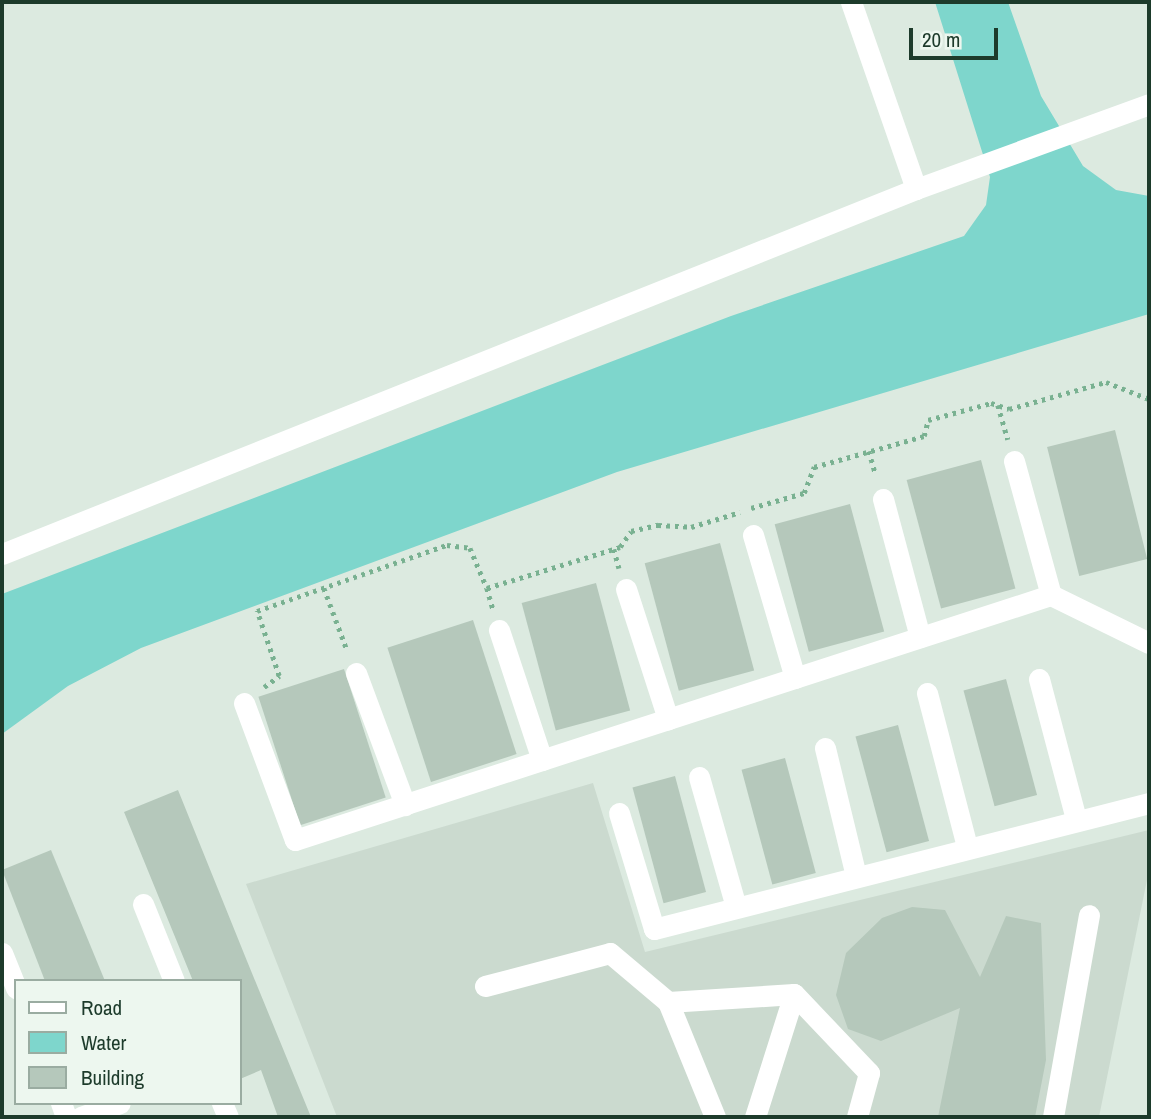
<!DOCTYPE html>
<html>
<head>
<meta charset="utf-8">
<style>
	body { margin:0 }
	#map { position:relative; width:1151px; height:1119px; overflow:hidden; background:#dceae0; font-family:"Archivo Narrow",sans-serif }
	div>[style] { position:absolute }
	.built>* { inset:0; background:#cbdacf }
	.water>* { inset:0; background:#7ed6cc }
	.building>* { inset:0; background:#b5c8bb; transform-origin:0 0 }
	.path>* { height:4.5px; margin-top:-2.25px; transform-origin:0; background:repeating-linear-gradient(90deg,#79b191 0 3.5px,transparent 0 8.5px) }
	.minor>* { height:21px; margin:-10.5px; padding:0 10.5px; transform-origin:10.5px; border-radius:10.5px; background:#fff }
	span { translate:-50% -50%; white-space:nowrap; text-align:center; line-height:1.15; -webkit-text-stroke:5px #edf7ef; paint-order:stroke }
	.frame { position:absolute; inset:0; border:4px solid #1d3b2b; pointer-events:none }
	.legend { position:absolute; left:14px; top:979px; width:228px; height:126px; box-sizing:border-box; background:#edf7ef; border:2px solid #9aaca1; margin:0; padding:9px 12px; list-style:none; font-size:21px; color:#1d3b2b }
	.legend li { display:flex; align-items:center; gap:14px; height:35px }
	.legend b { width:35px; border:2px solid #9aaca1 }
	.scale { position:absolute; left:909px; top:28px; width:89px; height:32px; box-sizing:border-box; border:4px solid #1d3b2b; border-top:0; padding-left:9px; font-size:21px; line-height:24px; white-space:nowrap; color:#1d3b2b; -webkit-text-stroke:5px #edf7ef; paint-order:stroke }
</style>
</head>
<body>
<div id="map">
	<div class="built">
		<i style="clip-path:polygon(593px 783px,645px 952px,1149px 830px,1149px 870px,1099px 1117px,337px 1117px,246px 884px)"></i>
	</div>
	<div class="water">
		<i style="clip-path:polygon(935px 2px,1008px 2px,1041px 96px,1083px 166px,1116px 190px,1149px 196px,1149px 314px,617px 472px,141px 648px,68px 686px,2px 734px,2px 594px,731px 316px,964px 236px,986px 205px,990px 177px)"></i>
	</div>
	<div class="building">
		<i style="left:1115px;top:430px;width:133px;height:70px;rotate:76deg"></i>
		<i style="left:981px;top:460px;width:133px;height:77px;rotate:75deg"></i>
		<i style="left:850px;top:504px;width:132px;height:78px;rotate:75deg"></i>
		<i style="left:720px;top:543px;width:132px;height:78px;rotate:75deg"></i>
		<i style="left:596px;top:583px;width:132px;height:77px;rotate:75deg"></i>
		<i style="left:473px;top:620px;width:141px;height:90px;rotate:72deg"></i>
		<i style="left:344px;top:669px;width:135px;height:90px;rotate:72deg"></i>
		<i style="left:1006px;top:679px;width:120px;height:44px;rotate:75deg"></i>
		<i style="left:898px;top:725px;width:120px;height:44px;rotate:75deg"></i>
		<i style="left:785px;top:758px;width:119px;height:45px;rotate:75deg"></i>
		<i style="left:675px;top:776px;width:120px;height:44px;rotate:75deg"></i>
		<i style="clip-path:polygon(178px 790px,247px 961px,311px 1117px,278px 1117px,261px 1070px,240px 1079px,240px 981px,193px 981px,124px 812px)"></i>
		<i style="clip-path:polygon(51px 850px,105px 981px,45px 981px,2px 870px)"></i>
		<i style="clip-path:polygon(912px 907px,945px 910px,980px 977px,1006px 916px,1041px 923px,1046px 1060px,1035px 1117px,938px 1117px,960px 1008px,881px 1041px,848px 1029px,836px 995px,846px 953px,882px 918px)"></i>
	</div>
	<div class="path">
		<i style="left:998px;top:405px;width:36px;rotate:74deg"></i>
		<i style="left:869px;top:451px;width:25px;rotate:74deg"></i>
		<i style="left:751px;top:508px;width:55px;rotate:-15.8deg"></i>
		<i style="left:804px;top:493px;width:28px;rotate:-69deg"></i>
		<i style="left:814px;top:467px;width:114px;rotate:-15.7deg"></i>
		<i style="left:924px;top:436px;width:16px;rotate:-76deg"></i>
		<i style="left:928px;top:420px;width:65px;rotate:-15.1deg"></i>
		<i style="left:991px;top:403px;width:19px;rotate:18deg"></i>
		<i style="left:1009px;top:409px;width:101px;rotate:-15.6deg"></i>
		<i style="left:1106px;top:382px;width:46px;rotate:21.6deg"></i>
		<i style="left:614px;top:549px;width:20px;rotate:75deg"></i>
		<i style="left:324px;top:588px;width:66px;rotate:69.6deg"></i>
		<i style="left:487px;top:588px;width:22px;rotate:74deg"></i>
		<i style="left:264px;top:687px;width:19px;rotate:-36deg"></i>
		<i style="left:279px;top:676px;width:69px;rotate:-108.7deg"></i>
		<i style="left:257px;top:611px;width:201px;rotate:-19.2deg"></i>
		<i style="left:447px;top:545px;width:23px;rotate:7deg"></i>
		<i style="left:470px;top:548px;width:43px;rotate:67deg"></i>
		<i style="left:487px;top:588px;width:139px;rotate:-17.1deg"></i>
		<i style="left:620px;top:547px;width:19px;rotate:-55deg"></i>
		<i style="left:631px;top:531px;width:28px;rotate:-13deg"></i>
		<i style="left:658px;top:525px;width:33px;rotate:3deg"></i>
		<i style="left:691px;top:527px;width:51px;rotate:-17deg"></i>
	</div>
	<div class="minor">
		<i style="left:851px;top:2px;width:198px;rotate:70.8deg"></i>
		<i style="left:1014px;top:461px;width:139px;rotate:74.6deg"></i>
		<i style="left:883px;top:499px;width:143px;rotate:75deg"></i>
		<i style="left:753px;top:535px;width:149px;rotate:73.6deg"></i>
		<i style="left:2px;top:554px;width:984px;rotate:-21.77deg"></i>
		<i style="left:916px;top:189px;width:248px;rotate:-20deg"></i>
		<i style="left:626px;top:589px;width:137px;rotate:72.1deg"></i>
		<i style="left:499px;top:630px;width:137px;rotate:71.7deg"></i>
		<i style="left:356px;top:673px;width:141px;rotate:69.6deg"></i>
		<i style="left:1039px;top:679px;width:145px;rotate:75.2deg"></i>
		<i style="left:927px;top:693px;width:159px;rotate:75.4deg"></i>
		<i style="left:244px;top:703px;width:146px;rotate:69.6deg"></i>
		<i style="left:295px;top:840px;width:795px;rotate:-17.96deg"></i>
		<i style="left:1051px;top:595px;width:109px;rotate:26.1deg"></i>
		<i style="left:825px;top:748px;width:132px;rotate:76.4deg"></i>
		<i style="left:699px;top:777px;width:135px;rotate:74.1deg"></i>
		<i style="left:619px;top:813px;width:121px;rotate:73.2deg"></i>
		<i style="left:654px;top:929px;width:511px;rotate:-14.28deg"></i>
		<i style="left:143px;top:904px;width:83px;rotate:68.1deg"></i>
		<i style="left:2px;top:953px;width:38px;rotate:68deg"></i>
		<i style="left:485px;top:986px;width:129px;rotate:-14.8deg"></i>
		<i style="left:610px;top:953px;width:76px;rotate:40.2deg"></i>
		<i style="left:794px;top:994px;width:109px;rotate:46.5deg"></i>
		<i style="left:869px;top:1073px;width:46px;rotate:105.3deg"></i>
		<i style="left:61px;top:1103px;width:15px;rotate:70deg"></i>
		<i style="left:222px;top:1103px;width:15px;rotate:67deg"></i>
		<i style="left:81px;top:1117px;width:41px;rotate:-19.7deg"></i>
		<i style="left:715px;top:1117px;width:124px;rotate:-112.2deg"></i>
		<i style="left:668px;top:1002px;width:126px;rotate:-3.6deg"></i>
		<i style="left:794px;top:994px;width:129px;rotate:107.6deg"></i>
		<i style="left:1053px;top:1117px;width:205px;rotate:-79.9deg"></i>
	</div>
	<div class="frame"></div>
	<ul class="legend">
	<li><b style="height:9px;background:#fff"></b>Road</li>
	<li><b style="height:19px;background:#7ed6cc"></b>Water</li>
	<li><b style="height:19px;background:#b5c8bb"></b>Building</li>
	</ul>
	<div class="scale">20 m</div>
</div>
</body>
</html>
